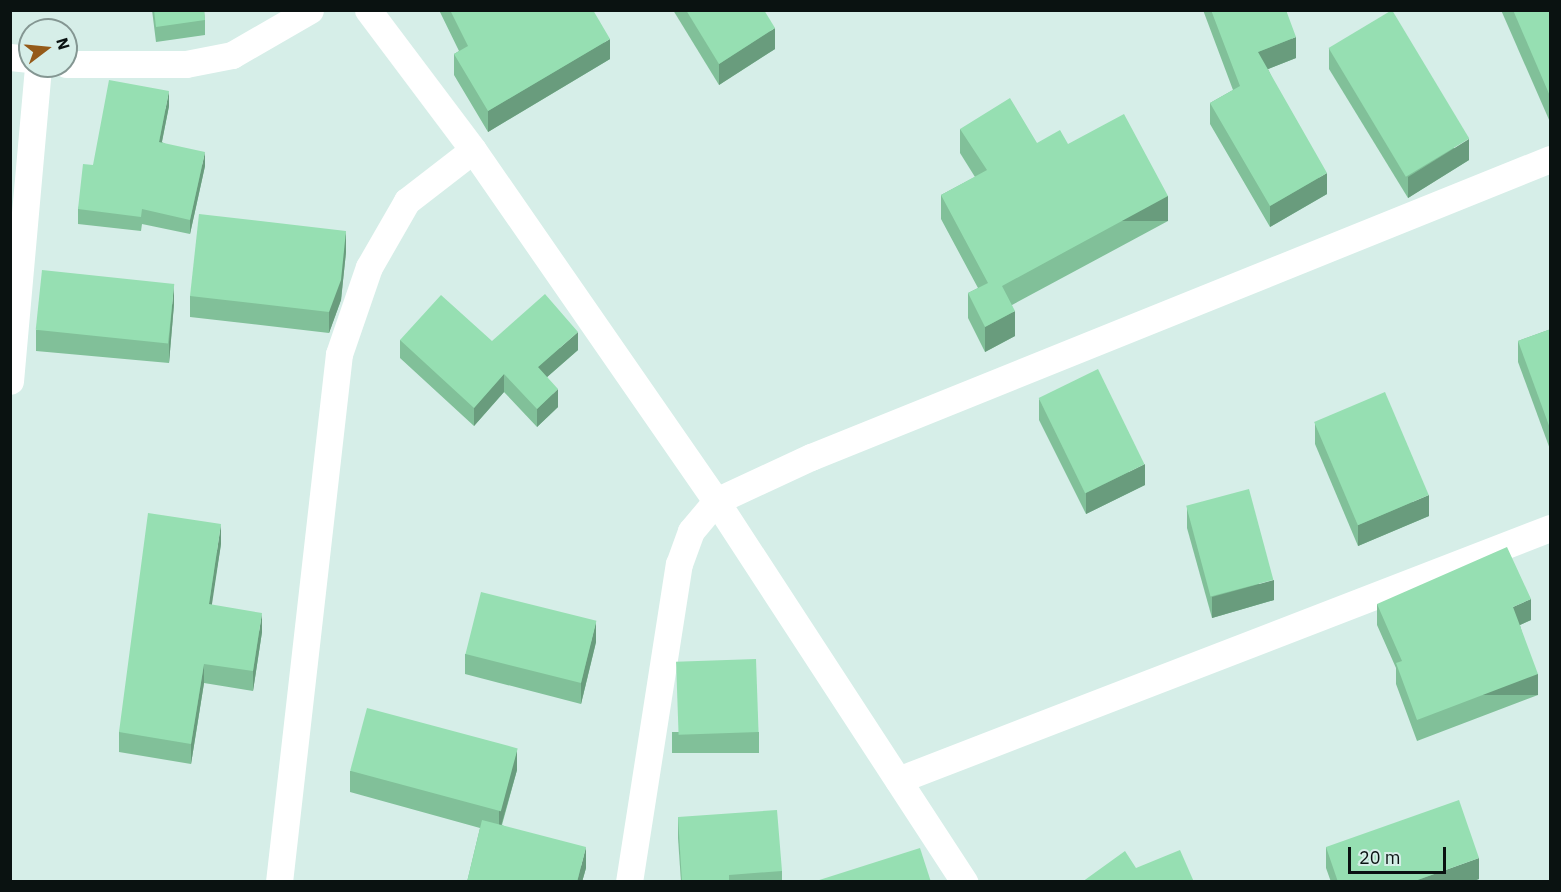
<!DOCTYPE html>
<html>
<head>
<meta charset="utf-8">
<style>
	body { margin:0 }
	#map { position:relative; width:1561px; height:892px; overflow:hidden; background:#d6eee8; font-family:"IBM Plex Sans",sans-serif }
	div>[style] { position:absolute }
	.street>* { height:27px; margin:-13.5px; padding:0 13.5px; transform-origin:13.5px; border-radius:13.5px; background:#fff }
	.wall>* { inset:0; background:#81c099; transform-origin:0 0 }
	.shaded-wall>* { inset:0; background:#699c7d; transform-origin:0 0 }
	.building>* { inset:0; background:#96dfb2; transform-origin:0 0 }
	span { translate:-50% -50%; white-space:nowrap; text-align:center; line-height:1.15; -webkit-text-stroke:6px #d6eee8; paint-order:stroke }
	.frame { position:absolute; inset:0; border:12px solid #0a1211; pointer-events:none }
	.north { position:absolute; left:18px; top:18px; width:60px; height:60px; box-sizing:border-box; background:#d6eee8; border:2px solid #849692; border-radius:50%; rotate:74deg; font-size:16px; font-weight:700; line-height:24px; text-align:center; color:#0a1211 }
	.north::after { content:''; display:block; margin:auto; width:21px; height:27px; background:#955a19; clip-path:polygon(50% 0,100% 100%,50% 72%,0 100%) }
	.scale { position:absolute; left:1348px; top:847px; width:98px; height:27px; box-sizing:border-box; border:3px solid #0a1211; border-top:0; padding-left:8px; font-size:18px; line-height:21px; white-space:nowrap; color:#0a1211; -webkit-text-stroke:4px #d6eee8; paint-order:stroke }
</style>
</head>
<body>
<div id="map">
	<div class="street">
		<i style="left:368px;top:10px;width:175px;rotate:53.1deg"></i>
		<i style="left:473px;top:150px;width:427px;rotate:55.3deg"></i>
		<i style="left:716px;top:501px;width:455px;rotate:56.9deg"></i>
		<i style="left:10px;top:57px;width:20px;rotate:6deg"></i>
		<i style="left:66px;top:64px;width:120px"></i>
		<i style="left:186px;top:64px;width:47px;rotate:-11.1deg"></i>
		<i style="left:232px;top:55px;width:90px;rotate:-30deg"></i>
		<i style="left:10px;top:381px;width:316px;rotate:-84.9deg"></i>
		<i style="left:898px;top:780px;width:699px;rotate:-21.13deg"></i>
		<i style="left:279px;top:882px;width:531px;rotate:-83.52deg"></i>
		<i style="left:339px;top:354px;width:92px;rotate:-71deg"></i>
		<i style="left:369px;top:267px;width:76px;rotate:-60.1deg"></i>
		<i style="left:407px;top:201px;width:83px;rotate:-37.7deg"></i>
		<i style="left:629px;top:882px;width:322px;rotate:-81.1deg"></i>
		<i style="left:679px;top:564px;width:35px;rotate:-70deg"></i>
		<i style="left:691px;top:531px;width:39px;rotate:-50deg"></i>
		<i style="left:716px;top:501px;width:105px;rotate:-24.9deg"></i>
		<i style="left:811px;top:457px;width:797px;rotate:-21.96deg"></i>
	</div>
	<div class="wall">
		<i style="clip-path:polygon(152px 10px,204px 10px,205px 20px,205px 35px,156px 42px)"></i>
		<i style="clip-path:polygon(439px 10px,593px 10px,610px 59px,488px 132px,454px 75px,454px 54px,459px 51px)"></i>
		<i style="clip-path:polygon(673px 10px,764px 10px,775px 49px,719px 85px)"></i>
		<i style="clip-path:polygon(1203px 10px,1286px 10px,1296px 58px,1268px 69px,1327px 194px,1270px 227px,1210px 124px,1210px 103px,1233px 90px)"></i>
		<i style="clip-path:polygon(1501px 10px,1551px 10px,1550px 122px)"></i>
		<i style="clip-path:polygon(1329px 48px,1469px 160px,1408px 198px,1329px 69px)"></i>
		<i style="clip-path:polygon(169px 106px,162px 142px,205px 166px,190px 234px,142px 224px,141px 231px,78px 224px,78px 209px,93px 165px)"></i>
		<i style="clip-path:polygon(960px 129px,1037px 143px,1068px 144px,1168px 221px,1012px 305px,1015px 336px,985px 352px,968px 318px,968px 293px,978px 288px,941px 219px,941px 195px,975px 177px,960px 153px)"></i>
		<i style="clip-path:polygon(346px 252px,341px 300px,329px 333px,190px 317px,190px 296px)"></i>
		<i style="clip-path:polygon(174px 304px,169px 363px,36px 351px,36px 330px)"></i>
		<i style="clip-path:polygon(1551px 329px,1551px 452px,1518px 362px,1518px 341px)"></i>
		<i style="clip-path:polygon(400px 340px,492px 341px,578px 350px,547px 377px,558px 407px,537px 427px,504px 392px,474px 426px,400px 358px)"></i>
		<i style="clip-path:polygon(1039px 399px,1145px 485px,1086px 514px,1039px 420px)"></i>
		<i style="clip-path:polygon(1315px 423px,1429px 516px,1358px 546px,1315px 444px)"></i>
		<i style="clip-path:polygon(1187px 507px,1274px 600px,1212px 618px,1187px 528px)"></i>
		<i style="clip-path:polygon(221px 544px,211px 605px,262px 632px,253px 691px,204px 683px,191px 764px,119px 752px,119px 732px)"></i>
		<i style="clip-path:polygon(1377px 604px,1531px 620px,1520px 625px,1538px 695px,1417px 741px,1396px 684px,1396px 668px,1377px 625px)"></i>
		<i style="clip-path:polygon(596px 642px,581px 704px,465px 674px,465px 654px)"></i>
		<i style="left:759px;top:732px;width:21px;height:87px;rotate:90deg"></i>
		<i style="clip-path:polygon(517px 770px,502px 825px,586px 868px,582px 882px,467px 882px,480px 828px,350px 792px,350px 771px)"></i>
		<i style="clip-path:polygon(678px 817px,782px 871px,782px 882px,681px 882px,678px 838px)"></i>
		<i style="clip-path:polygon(1326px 847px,1479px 879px,1471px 882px,1331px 882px,1326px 868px)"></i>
	</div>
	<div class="shaded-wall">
		<i style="clip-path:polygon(775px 28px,775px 49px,719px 85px,719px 64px)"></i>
		<i style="clip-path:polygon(1296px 37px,1296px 58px,1258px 73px,1258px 52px)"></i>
		<i style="clip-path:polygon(610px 39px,610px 59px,488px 132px,488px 111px)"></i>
		<i style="clip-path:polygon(169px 91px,169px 106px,159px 156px,159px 142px)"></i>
		<i style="clip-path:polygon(1469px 139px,1469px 160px,1408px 198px,1408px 177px)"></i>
		<i style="clip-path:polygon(205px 152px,205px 166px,190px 234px,190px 220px)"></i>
		<i style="clip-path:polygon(1327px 173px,1327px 194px,1270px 227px,1270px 206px)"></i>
		<i style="left:1168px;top:196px;width:25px;height:189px;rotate:90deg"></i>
		<i style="clip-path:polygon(346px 231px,346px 252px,341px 300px,329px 333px,329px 312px)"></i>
		<i style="clip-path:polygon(174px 283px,174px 304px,169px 363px,169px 342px)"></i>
		<i style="clip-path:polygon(1015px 311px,1015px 336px,985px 352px,985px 327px)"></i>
		<i style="clip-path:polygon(578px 332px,578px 350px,538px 385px,538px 367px)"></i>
		<i style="clip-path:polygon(504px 374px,504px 392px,474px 426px,474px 408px)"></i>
		<i style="clip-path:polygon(558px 389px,558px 407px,537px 427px,537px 409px)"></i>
		<i style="clip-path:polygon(1145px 464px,1145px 485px,1086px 514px,1086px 493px)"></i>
		<i style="clip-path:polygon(1429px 495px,1429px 516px,1358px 546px,1358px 525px)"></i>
		<i style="clip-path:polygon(221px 524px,221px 544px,209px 624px,209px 604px)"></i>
		<i style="clip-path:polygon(1274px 580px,1274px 600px,1212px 618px,1212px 597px)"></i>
		<i style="clip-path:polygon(1531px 599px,1531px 620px,1513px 628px,1513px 607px)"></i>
		<i style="clip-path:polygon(262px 613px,262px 632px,253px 691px,253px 671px)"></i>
		<i style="clip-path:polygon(596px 621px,596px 642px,581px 704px,581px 683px)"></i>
		<i style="clip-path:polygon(204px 664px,204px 683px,191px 764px,191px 744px)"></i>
		<i style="left:1538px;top:674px;width:21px;height:129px;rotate:90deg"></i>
		<i style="clip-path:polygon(517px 749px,517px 770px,499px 833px,499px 812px)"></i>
		<i style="clip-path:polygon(586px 847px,586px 868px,582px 882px,577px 882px)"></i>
		<i style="clip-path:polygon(1479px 858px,1479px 879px,1471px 882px,1412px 882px)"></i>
	</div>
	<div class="building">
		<i style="clip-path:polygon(154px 10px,204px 10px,205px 20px,156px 27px)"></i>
		<i style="clip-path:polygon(450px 10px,593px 10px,610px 39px,488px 111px,454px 54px,468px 46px)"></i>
		<i style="clip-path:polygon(686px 10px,764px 10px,775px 28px,719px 64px)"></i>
		<i style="clip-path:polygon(1211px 10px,1286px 10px,1296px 37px,1258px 52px,1327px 173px,1270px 206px,1210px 103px,1240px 86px)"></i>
		<i style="left:1392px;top:10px;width:150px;height:74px;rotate:59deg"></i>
		<i style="clip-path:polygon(1513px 10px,1551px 10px,1550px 96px)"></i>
		<i style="clip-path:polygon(109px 80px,169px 91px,159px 142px,205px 152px,190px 220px,142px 209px,141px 217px,78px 209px,83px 164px,93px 165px)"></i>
		<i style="clip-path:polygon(1010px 98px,1037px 143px,1060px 130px,1068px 144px,1124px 114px,1168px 196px,1002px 286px,1015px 311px,985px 327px,968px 293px,988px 283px,941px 195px,987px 170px,960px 129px)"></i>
		<i style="clip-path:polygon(199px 214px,346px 231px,341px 280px,329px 312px,190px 296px)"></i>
		<i style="left:42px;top:270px;width:133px;height:60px;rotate:6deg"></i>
		<i style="clip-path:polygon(545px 294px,578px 332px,538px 367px,558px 389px,537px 409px,504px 374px,474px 408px,400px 340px,441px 295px,492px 341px)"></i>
		<i style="clip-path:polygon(1551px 329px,1551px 431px,1518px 341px)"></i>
		<i style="left:1098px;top:369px;width:106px;height:66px;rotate:64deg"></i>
		<i style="left:1385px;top:392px;width:112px;height:77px;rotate:67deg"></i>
		<i style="left:1249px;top:489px;width:94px;height:65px;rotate:75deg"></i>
		<i style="clip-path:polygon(148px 513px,221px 524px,209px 604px,262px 613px,253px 671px,204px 664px,191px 744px,119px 732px)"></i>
		<i style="clip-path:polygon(1507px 547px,1531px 599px,1513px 607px,1538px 674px,1417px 720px,1396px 663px,1402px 661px,1377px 604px)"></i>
		<i style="left:481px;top:592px;width:119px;height:64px;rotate:14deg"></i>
		<i style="left:756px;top:659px;width:73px;height:80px;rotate:88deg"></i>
		<i style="left:367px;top:708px;width:156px;height:65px;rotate:15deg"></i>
		<i style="clip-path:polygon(1459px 800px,1479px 858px,1412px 882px,1338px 882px,1326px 847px)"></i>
		<i style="clip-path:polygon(777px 810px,782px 871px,729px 875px,729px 882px,682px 882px,678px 817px)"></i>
		<i style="clip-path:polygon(482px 820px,586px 847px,577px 882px,467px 882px)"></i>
		<i style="clip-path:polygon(920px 848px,931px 882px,813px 882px)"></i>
		<i style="clip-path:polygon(1180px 850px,1194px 882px,1082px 882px,1125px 851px,1136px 868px)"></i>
	</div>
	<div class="frame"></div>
	<div class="north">N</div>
	<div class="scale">20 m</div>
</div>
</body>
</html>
